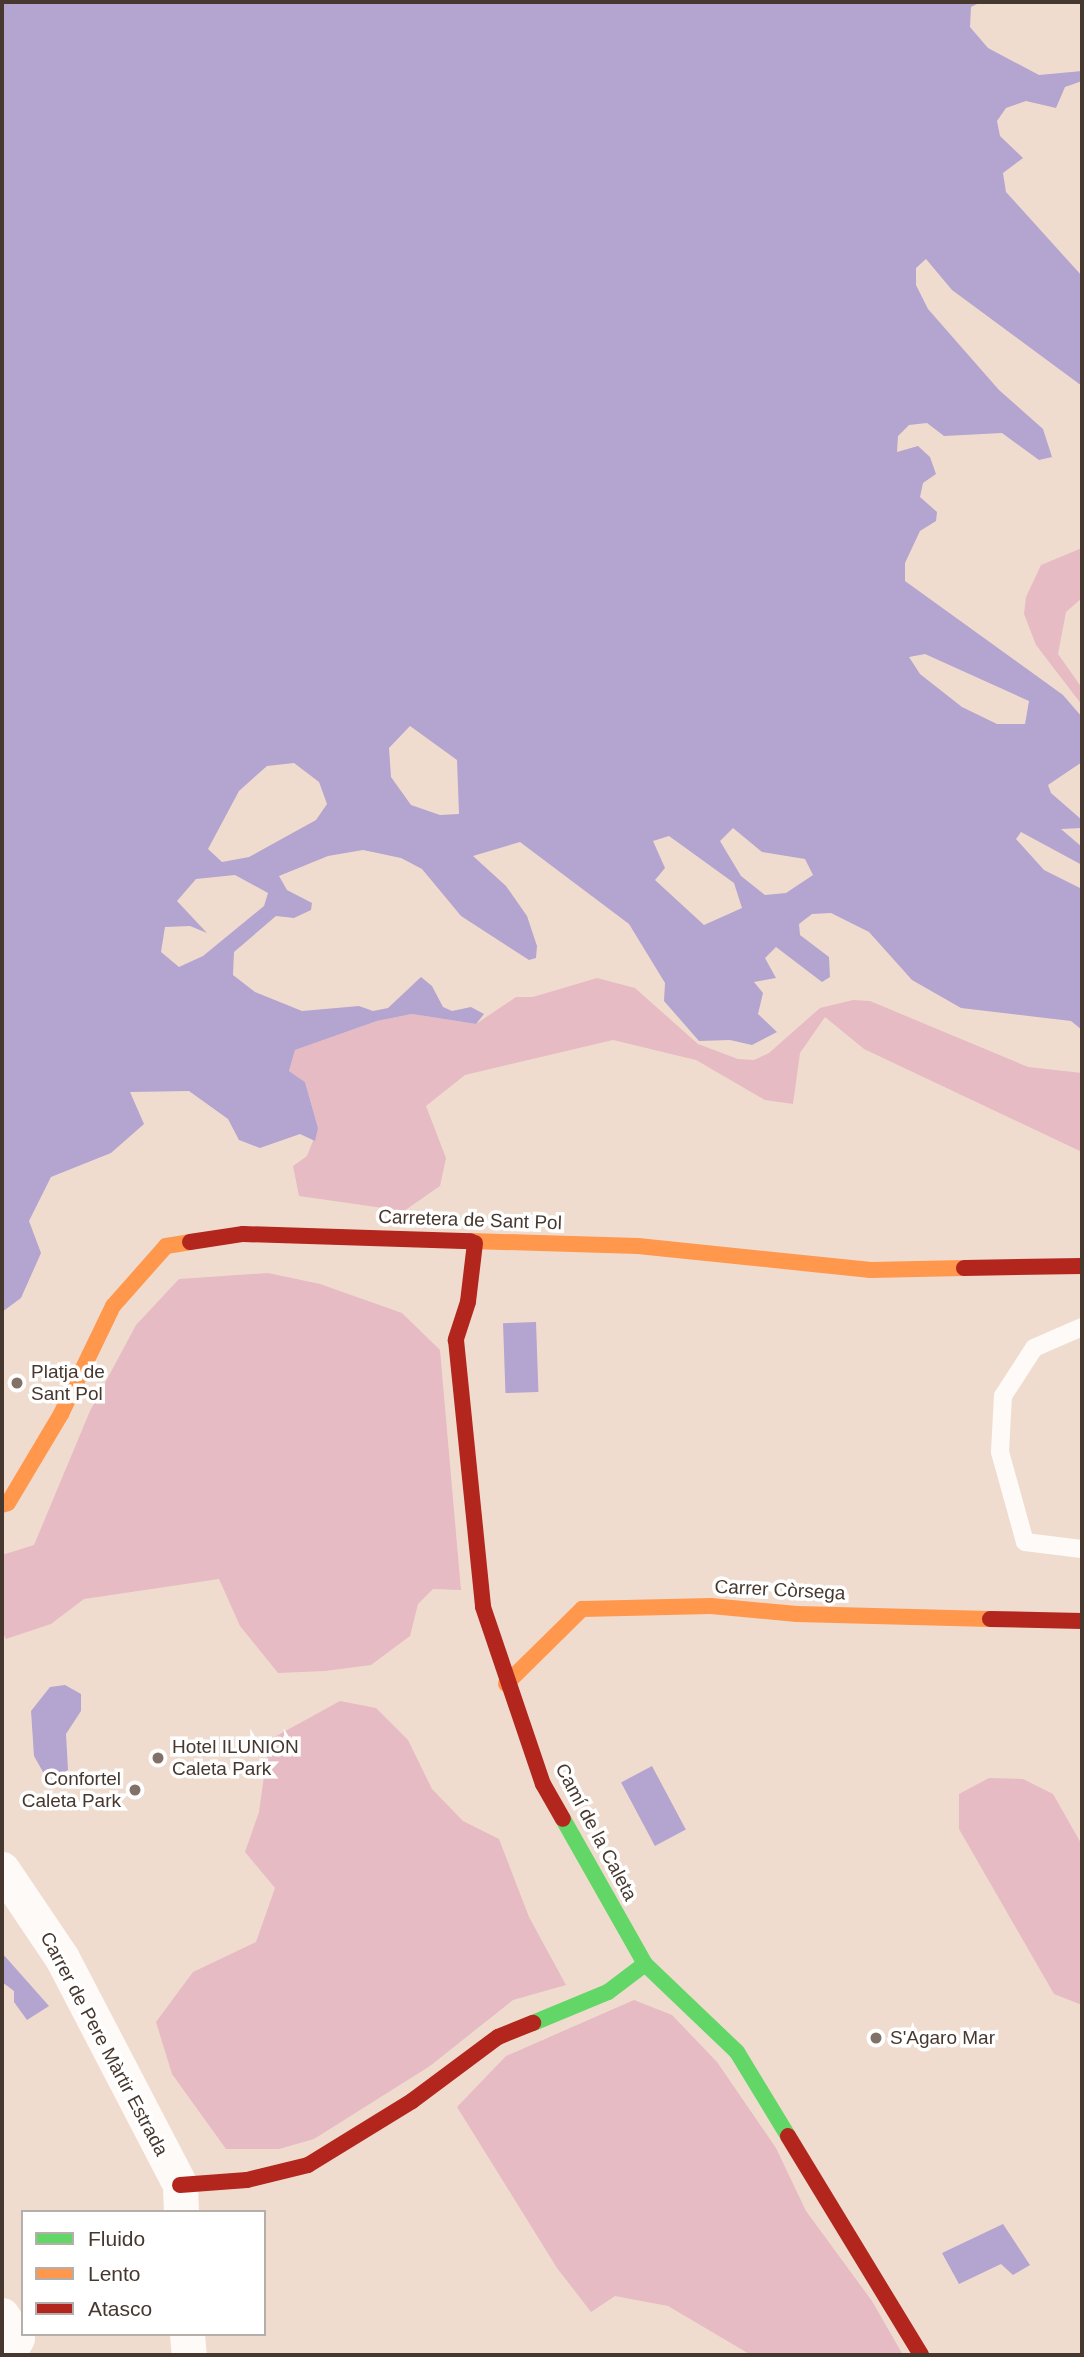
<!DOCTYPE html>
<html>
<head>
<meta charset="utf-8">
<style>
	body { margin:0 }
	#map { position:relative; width:1084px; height:2357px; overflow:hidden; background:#f0dccf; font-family:Helvetica,sans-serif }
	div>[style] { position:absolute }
	.green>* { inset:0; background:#e6bbc3 }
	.water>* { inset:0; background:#b4a4d0; transform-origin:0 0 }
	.lane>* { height:18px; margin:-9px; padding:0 9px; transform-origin:9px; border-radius:9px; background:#fdfaf8 }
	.street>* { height:35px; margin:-17.5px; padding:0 17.5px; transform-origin:17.5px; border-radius:17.5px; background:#fdfaf8 }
	.fast>* { height:16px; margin:-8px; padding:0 8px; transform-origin:8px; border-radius:8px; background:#63d668 }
	.slow>* { height:16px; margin:-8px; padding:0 8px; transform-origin:8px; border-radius:8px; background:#ff974d }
	.jam>* { height:16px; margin:-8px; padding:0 8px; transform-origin:8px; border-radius:8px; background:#b3261e }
	.dots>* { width:19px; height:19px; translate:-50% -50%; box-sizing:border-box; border:4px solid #fff; border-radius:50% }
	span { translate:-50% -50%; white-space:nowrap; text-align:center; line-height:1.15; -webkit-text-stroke:7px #fff; paint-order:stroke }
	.street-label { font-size:19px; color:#47382f }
	.poi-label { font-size:19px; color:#47382f }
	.left { translate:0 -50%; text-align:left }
	.right { translate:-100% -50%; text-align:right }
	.frame { position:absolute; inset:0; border:4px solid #47382f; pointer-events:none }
	.legend { position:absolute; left:21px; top:2210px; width:245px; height:126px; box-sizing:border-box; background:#fff; border:2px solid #b5afac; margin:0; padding:9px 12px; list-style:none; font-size:21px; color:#47382f }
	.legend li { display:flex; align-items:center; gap:14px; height:35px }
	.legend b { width:35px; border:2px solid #b5afac }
</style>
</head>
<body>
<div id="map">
	<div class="green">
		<i style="clip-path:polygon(1082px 548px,1082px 598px,1066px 612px,1058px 654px,1082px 688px,1082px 705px,1036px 645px,1024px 614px,1026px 597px,1041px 565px)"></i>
		<i style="clip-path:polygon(597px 978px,635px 988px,698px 1044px,738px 1059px,754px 1060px,769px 1053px,820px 1008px,853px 1000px,870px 1001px,1028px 1067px,1082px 1073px,1082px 1152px,864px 1049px,825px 1017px,800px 1053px,793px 1104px,765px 1100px,696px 1060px,613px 1040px,465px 1075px,426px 1106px,446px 1158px,440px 1186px,404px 1211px,299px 1196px,293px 1166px,307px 1156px,318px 1128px,305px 1082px,289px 1071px,295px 1050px,377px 1021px,412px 1014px,476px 1024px,516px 997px,533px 997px)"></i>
		<i style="clip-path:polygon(268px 1273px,320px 1284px,402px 1313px,440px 1350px,461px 1590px,433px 1589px,418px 1604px,410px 1636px,371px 1665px,325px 1671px,278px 1673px,240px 1626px,219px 1579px,84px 1599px,51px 1624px,6px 1639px,2px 1631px,2px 1555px,34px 1545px,90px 1411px,136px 1325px,179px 1279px)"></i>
		<i style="clip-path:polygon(340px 1701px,376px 1708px,408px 1740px,432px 1789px,463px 1821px,499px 1839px,529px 1917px,566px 1985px,513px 2000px,430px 2066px,314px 2139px,279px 2149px,226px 2149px,172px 2074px,156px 2022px,193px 1972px,256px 1942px,275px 1888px,245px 1852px,259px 1812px,269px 1740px)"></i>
		<i style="clip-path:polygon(989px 1778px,1023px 1779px,1053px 1794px,1082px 1845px,1082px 2005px,1054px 1994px,959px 1829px,959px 1794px)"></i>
		<i style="clip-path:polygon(634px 2000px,672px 2015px,717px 2062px,776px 2148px,806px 2211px,872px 2301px,903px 2355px,751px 2355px,668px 2306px,615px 2296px,591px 2312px,557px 2268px,457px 2107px,506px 2056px)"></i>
	</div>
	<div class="water">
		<i style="clip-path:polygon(evenodd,2px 2px,981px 2px,971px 7px,970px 27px,988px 48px,1039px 75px,1082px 71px,1082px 81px,1065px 87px,1056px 108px,1026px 101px,1006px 108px,997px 121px,1000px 136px,1023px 158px,1003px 173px,1006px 192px,1082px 276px,1082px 386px,952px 290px,926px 259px,916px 268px,916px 285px,928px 309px,999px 390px,1043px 429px,1052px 457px,1039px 460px,1002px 433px,944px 436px,927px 423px,909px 425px,898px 436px,897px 452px,918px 446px,930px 457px,936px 474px,923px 483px,920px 497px,937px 512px,936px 521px,920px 531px,905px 563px,905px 581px,1063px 695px,1082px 717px,1082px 762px,1048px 785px,1051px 793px,1082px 820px,1082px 828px,1061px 829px,1082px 847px,1082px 865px,1021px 832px,1016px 839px,1044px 870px,1082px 889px,1082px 1030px,1071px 1021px,961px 1008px,912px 980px,869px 932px,831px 913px,812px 914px,799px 924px,800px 935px,829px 957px,830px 977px,822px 982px,776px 947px,765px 958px,776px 978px,754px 982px,763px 993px,758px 1014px,777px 1032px,752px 1045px,730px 1040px,699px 1041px,664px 1001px,665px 983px,629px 924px,520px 842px,473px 856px,506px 886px,527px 916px,537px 946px,536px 958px,529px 960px,461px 916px,422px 869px,401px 858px,363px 850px,328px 856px,279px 876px,287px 890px,312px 903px,311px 910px,294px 918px,276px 916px,234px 952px,233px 975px,255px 992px,302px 1011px,359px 1006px,373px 1011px,388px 1008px,421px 977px,432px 986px,443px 1007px,452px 1011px,471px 1007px,484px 1014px,476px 1024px,412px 1014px,377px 1021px,295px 1050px,289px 1071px,305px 1082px,318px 1128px,315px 1141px,300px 1134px,260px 1148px,239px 1140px,228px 1119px,189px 1091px,130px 1092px,144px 1124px,111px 1153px,51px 1177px,29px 1221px,41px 1253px,21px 1298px,2px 1312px,2px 2px,925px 654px,1029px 701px,1025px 724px,997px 724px,962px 707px,920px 674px,909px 657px,925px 654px,2px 2px,410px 726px,457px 760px,459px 814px,440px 815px,411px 805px,391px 777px,389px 748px,410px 726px,2px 2px,294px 763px,319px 782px,327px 804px,316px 820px,249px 857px,222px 862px,208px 849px,239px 791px,267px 766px,294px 763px,2px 2px,733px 828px,762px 852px,805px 859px,813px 875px,786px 893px,765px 895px,741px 876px,720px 841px,733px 828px,2px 2px,669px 836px,734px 883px,742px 908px,704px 925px,655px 880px,665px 868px,653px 841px,669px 836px,2px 2px,235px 875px,268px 893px,264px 906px,203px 956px,179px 967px,161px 952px,165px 927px,190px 926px,207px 933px,177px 901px,196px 879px,235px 875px)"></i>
		<i style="left:536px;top:1322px;width:70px;height:33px;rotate:88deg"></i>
		<i style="clip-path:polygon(65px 1685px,81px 1694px,81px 1711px,66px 1734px,68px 1770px,59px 1775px,43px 1772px,34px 1756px,31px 1711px,50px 1687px)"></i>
		<i style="left:652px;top:1766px;width:72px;height:35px;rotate:62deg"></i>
		<i style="clip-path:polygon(2px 1953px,49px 2006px,27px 2020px,14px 2002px,14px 1991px,2px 1982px)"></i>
		<i style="clip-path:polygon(1003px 2224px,1030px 2265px,1013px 2275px,1001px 2264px,959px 2284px,942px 2253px)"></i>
	</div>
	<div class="lane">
		<i style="left:1082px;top:1327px;width:52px;rotate:156.4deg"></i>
		<i style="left:1034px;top:1348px;width:57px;rotate:122.9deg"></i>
		<i style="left:1003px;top:1396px;width:56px;rotate:93.1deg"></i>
		<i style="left:1000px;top:1452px;width:93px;rotate:74.5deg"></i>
		<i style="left:1025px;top:1542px;width:57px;rotate:7deg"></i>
	</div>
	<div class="street">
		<i style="left:2px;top:1869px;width:107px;rotate:56deg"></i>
		<i style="left:62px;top:1958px;width:256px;rotate:62.5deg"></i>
		<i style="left:180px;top:2185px;width:27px;rotate:88deg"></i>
		<i style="left:2px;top:2315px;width:27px;rotate:57deg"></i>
		<i style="left:17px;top:2338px;width:20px;rotate:120deg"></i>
		<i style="left:187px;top:2334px;width:21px;rotate:85deg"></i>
	</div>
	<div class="fast">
		<i style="left:563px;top:1819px;width:167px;rotate:60.5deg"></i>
		<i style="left:645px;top:1964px;width:127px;rotate:43.7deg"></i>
		<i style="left:737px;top:2052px;width:98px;rotate:58.7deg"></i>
		<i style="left:533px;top:2023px;width:81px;rotate:-22.5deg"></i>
		<i style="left:608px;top:1992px;width:46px;rotate:-37.1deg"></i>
	</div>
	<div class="slow">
		<i style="left:471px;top:1241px;width:167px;rotate:1.7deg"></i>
		<i style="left:638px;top:1246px;width:234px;rotate:5.9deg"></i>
		<i style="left:871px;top:1270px;width:93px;rotate:-1.2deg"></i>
		<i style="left:2px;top:1505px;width:6px;rotate:-18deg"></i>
		<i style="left:8px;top:1503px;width:104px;rotate:-59.2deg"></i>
		<i style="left:61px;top:1414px;width:120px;rotate:-64.3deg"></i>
		<i style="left:113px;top:1306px;width:80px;rotate:-48.5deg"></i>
		<i style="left:166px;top:1246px;width:24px;rotate:-9deg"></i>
		<i style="left:506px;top:1684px;width:107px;rotate:-44.6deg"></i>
		<i style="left:582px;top:1609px;width:129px;rotate:-1.3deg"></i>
		<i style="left:711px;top:1606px;width:86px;rotate:5.3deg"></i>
		<i style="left:797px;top:1614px;width:193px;rotate:1.5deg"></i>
	</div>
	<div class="jam">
		<i style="left:190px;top:1242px;width:54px;rotate:-8.6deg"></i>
		<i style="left:243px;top:1234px;width:228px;rotate:1.8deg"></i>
		<i style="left:475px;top:1243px;width:59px;rotate:96.8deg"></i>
		<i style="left:468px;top:1302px;width:40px;rotate:108deg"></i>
		<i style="left:456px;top:1340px;width:268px;rotate:84.2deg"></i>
		<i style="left:483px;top:1607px;width:187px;rotate:71.3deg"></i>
		<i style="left:543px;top:1784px;width:40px;rotate:60.3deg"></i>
		<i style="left:964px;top:1268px;width:118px;rotate:-1deg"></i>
		<i style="left:990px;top:1619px;width:92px;rotate:1.2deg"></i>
		<i style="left:788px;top:2136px;width:256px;rotate:58.7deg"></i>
		<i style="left:180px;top:2185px;width:67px;rotate:-4.3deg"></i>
		<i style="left:247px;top:2180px;width:63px;rotate:-13.8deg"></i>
		<i style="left:308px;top:2165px;width:122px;rotate:-31.6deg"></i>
		<i style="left:412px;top:2101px;width:107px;rotate:-36.7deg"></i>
		<i style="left:498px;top:2037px;width:38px;rotate:-22deg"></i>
	</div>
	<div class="dots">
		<i style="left:17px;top:1383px;background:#827167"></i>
		<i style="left:158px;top:1758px;background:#827167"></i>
		<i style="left:135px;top:1790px;background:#827167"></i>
		<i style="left:876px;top:2038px;background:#827167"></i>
	</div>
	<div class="street-label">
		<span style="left:470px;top:1220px;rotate:2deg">Carretera de Sant Pol</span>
		<span style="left:780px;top:1590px;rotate:3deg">Carrer Còrsega</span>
		<span style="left:596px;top:1832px;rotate:62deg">Camí de la Caleta</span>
		<span style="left:104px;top:2044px;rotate:62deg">Carrer de Pere Màrtir Estrada</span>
	</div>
	<div class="poi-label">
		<span class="left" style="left:31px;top:1383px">Platja de<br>Sant Pol</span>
		<span class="left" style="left:172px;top:1758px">Hotel ILUNION<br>Caleta Park</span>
		<span class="right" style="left:121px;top:1790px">Confortel<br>Caleta Park</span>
		<span class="left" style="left:890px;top:2038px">S'Agaro Mar</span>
	</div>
	<div class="frame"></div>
	<ul class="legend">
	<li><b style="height:9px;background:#63d668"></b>Fluido</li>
	<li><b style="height:9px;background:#ff974d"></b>Lento</li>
	<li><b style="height:9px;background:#b3261e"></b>Atasco</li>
	</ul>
</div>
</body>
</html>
